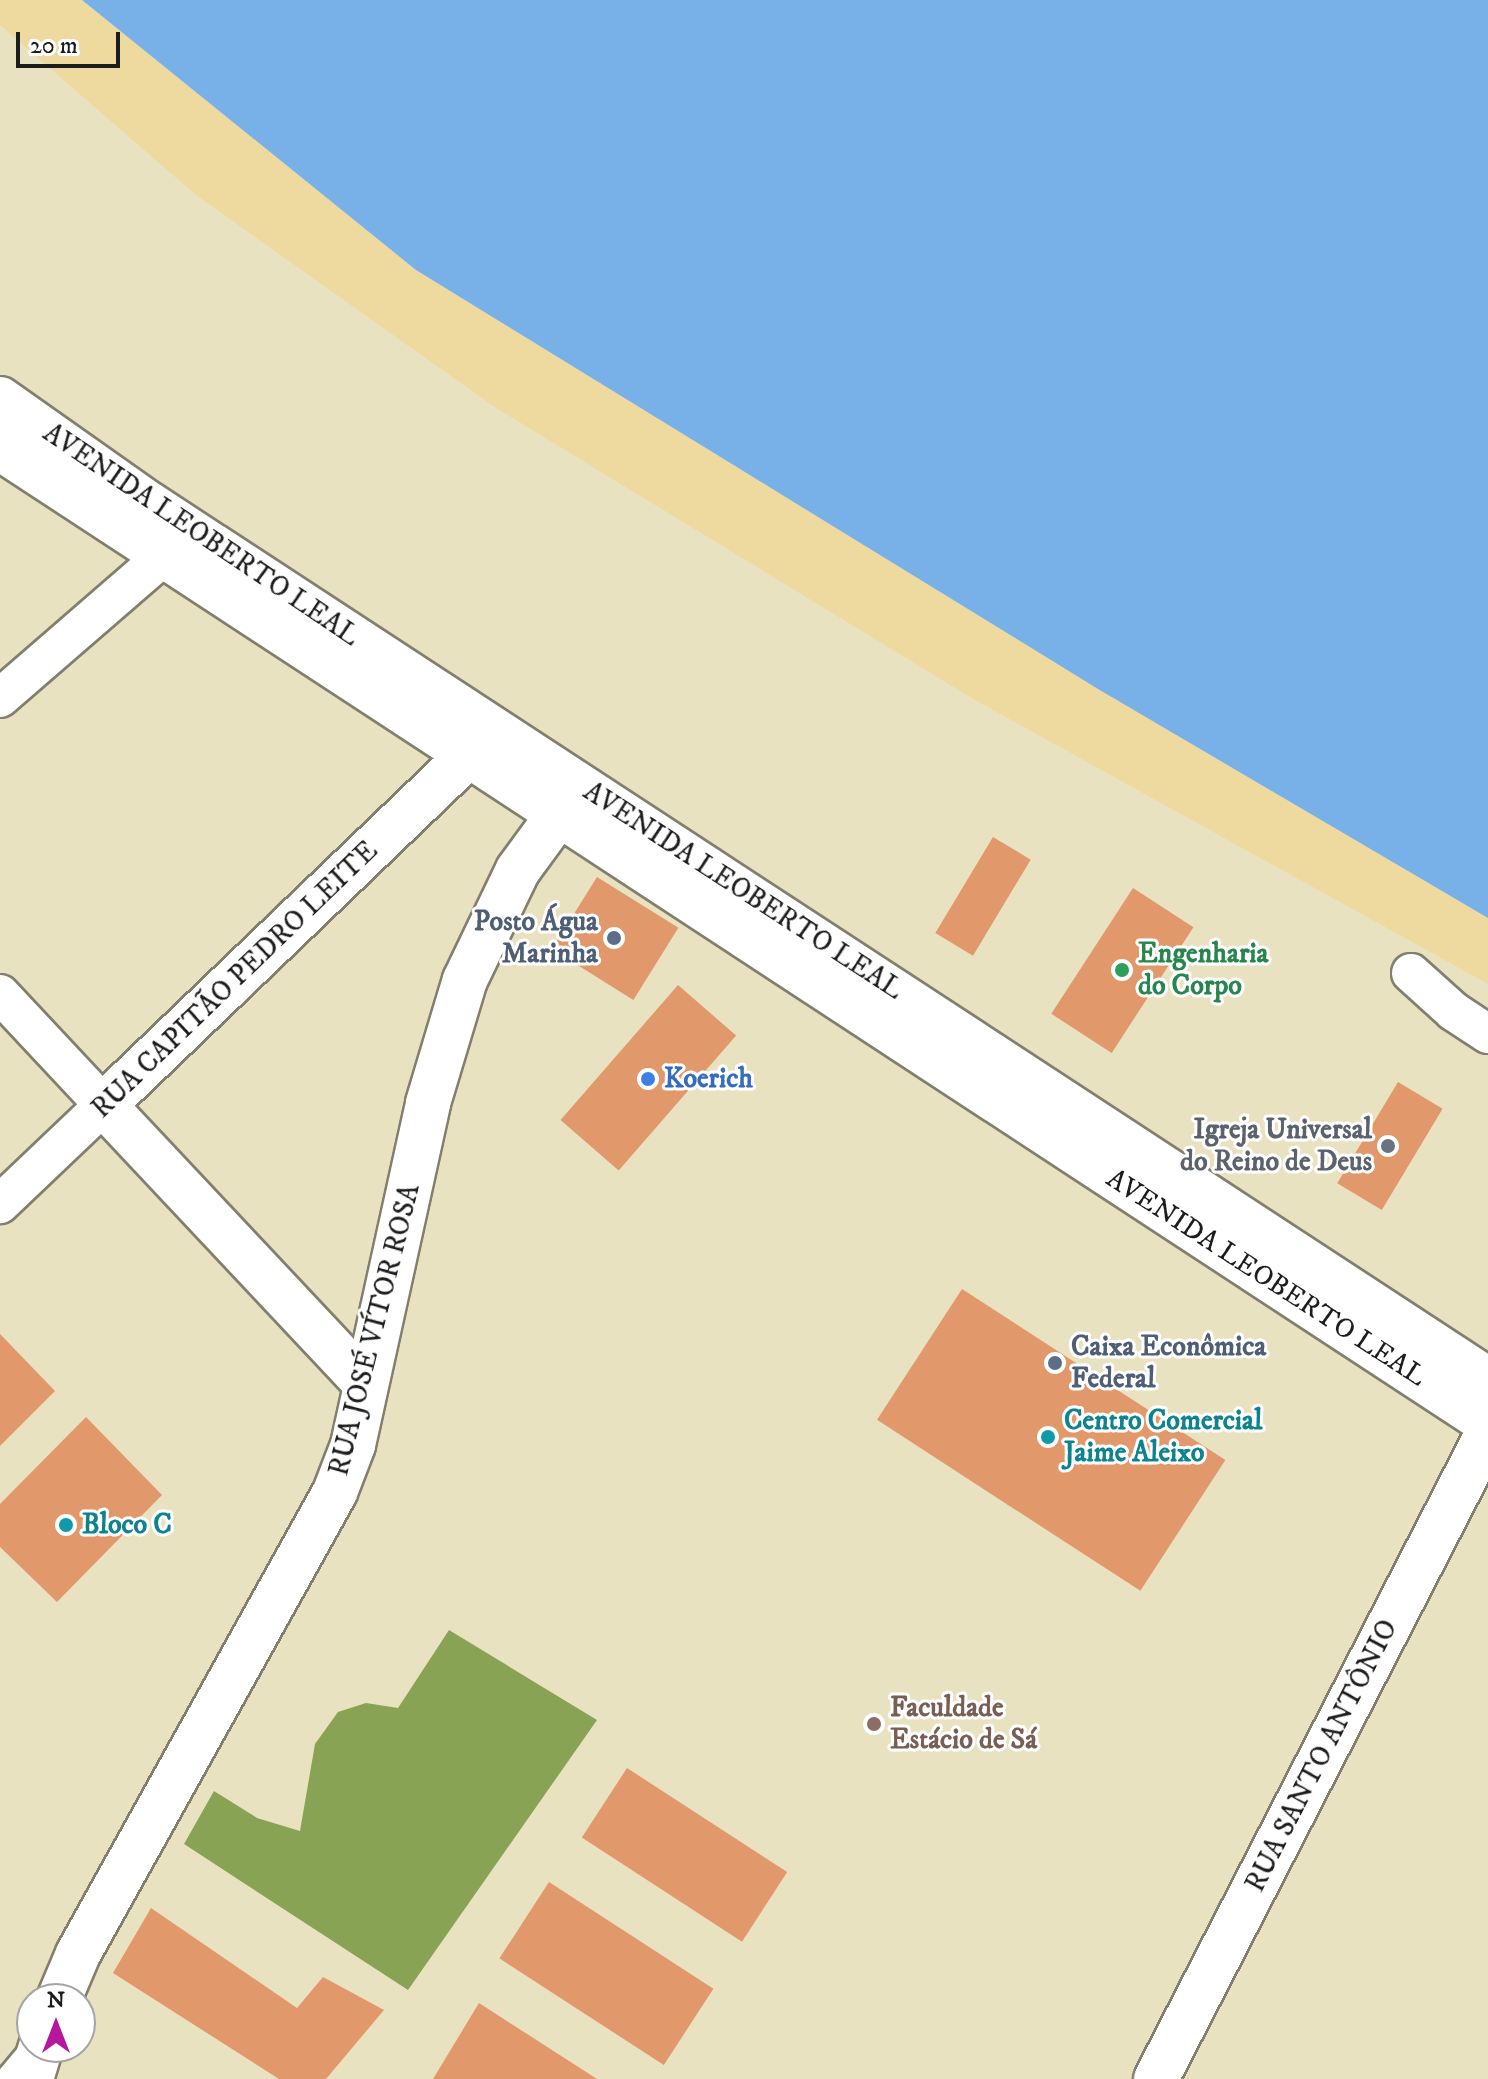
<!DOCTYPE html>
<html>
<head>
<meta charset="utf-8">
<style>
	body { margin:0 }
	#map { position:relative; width:1488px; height:2079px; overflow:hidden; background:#e8e2c1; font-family:"IM FELL DW Pica",serif }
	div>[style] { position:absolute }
	.forest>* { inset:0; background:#89a355 }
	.sand>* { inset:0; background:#eeda9e }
	.water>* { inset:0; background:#78b1e8 }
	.building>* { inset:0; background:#e1986a; transform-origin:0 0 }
	.roads { filter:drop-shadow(2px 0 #827f6e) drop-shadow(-2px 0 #827f6e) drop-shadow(0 2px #827f6e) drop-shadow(0 -2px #827f6e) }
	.lane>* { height:20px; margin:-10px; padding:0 10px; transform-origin:10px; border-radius:10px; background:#fff }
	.street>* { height:38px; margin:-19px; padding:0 19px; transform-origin:19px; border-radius:19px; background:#fff }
	.secondary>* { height:44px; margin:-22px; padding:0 22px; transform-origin:22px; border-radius:22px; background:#fff }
	.primary>* { height:44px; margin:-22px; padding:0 22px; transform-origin:22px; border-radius:22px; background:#fff }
	.dots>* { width:22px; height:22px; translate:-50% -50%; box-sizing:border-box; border:4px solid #fff; border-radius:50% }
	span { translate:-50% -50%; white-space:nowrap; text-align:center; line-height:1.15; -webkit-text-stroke:6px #fff; paint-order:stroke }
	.street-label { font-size:28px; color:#1c1c1c }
	.service-label { font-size:28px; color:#4e5e75; font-weight:700 }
	.right { translate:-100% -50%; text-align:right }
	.left { translate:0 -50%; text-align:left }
	.leisure-label { font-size:28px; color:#27864d; font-weight:700 }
	.shop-label { font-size:28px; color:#366cbe; font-weight:700 }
	.worship-label { font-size:28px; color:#5b616d; font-weight:700 }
	.culture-label { font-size:28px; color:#0d838f; font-weight:700 }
	.education-label { font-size:28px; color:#785e54; font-weight:700 }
	.north { position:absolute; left:16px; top:1983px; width:80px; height:80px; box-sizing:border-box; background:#fff; border:2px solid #a4a4a4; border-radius:50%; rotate:0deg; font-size:22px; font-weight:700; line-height:32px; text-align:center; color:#1c1c1c }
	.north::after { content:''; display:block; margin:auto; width:28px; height:36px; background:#b5179e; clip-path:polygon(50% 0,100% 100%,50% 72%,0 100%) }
	.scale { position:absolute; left:16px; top:32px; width:104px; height:36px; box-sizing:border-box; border:4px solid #1c1c1c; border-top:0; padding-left:10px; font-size:24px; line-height:28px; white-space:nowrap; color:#1c1c1c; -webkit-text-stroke:6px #fff; paint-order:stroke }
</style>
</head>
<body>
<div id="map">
	<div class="forest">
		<i style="clip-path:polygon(449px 1630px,597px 1720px,408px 1990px,184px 1844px,214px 1791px,257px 1818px,300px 1831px,315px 1744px,338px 1712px,366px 1703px,398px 1708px)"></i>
	</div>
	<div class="sand">
		<i style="clip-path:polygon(0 0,82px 0,416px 270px,1098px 689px,1488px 918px,1488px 984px,975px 700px,496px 408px,196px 195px,0 25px)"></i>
	</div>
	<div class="water">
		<i style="clip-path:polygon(82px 0,1488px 0,1488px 918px,1098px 689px,416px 270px)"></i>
	</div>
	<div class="building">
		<i style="left:993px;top:837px;width:44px;height:112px;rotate:31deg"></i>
		<i style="left:597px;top:877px;width:96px;height:85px;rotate:32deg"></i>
		<i style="left:1133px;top:888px;width:72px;height:150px;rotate:33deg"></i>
		<i style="left:678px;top:985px;width:77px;height:179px;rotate:41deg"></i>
		<i style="left:1398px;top:1082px;width:52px;height:118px;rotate:31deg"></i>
		<i style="left:962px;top:1289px;width:314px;height:156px;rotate:33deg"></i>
		<i style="clip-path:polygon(0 1334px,55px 1391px,0 1446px)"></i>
		<i style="clip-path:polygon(86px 1417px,162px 1495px,57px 1602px,0 1547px,0 1504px)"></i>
		<i style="left:627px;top:1768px;width:191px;height:83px;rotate:33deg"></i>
		<i style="left:549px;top:1882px;width:196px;height:91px;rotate:33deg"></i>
		<i style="clip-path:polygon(151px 1908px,297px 2008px,323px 1977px,384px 2010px,326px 2079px,279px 2079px,113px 1973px)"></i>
		<i style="clip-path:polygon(479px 2003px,597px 2079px,433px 2079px)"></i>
	</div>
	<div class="roads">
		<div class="lane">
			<i style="left:5px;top:2079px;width:34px;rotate:-50deg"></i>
		</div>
		<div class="street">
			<i style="left:0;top:698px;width:217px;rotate:-40.9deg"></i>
			<i style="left:1411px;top:973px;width:57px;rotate:42.1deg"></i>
			<i style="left:1453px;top:1011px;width:42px;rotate:33.3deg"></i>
			<i style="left:0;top:994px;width:152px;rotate:46.9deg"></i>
			<i style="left:104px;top:1105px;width:144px;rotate:136.4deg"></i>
		</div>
		<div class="secondary">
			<i style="left:365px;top:1383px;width:381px;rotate:-133.2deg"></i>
			<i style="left:104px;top:1105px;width:540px;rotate:-43.8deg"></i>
			<i style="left:59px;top:1999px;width:49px;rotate:-67.1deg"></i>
			<i style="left:78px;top:1954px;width:529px;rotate:-60.91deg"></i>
			<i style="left:335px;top:1492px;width:50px;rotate:-69deg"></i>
			<i style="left:353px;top:1445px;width:350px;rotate:-77.6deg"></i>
			<i style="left:428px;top:1103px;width:128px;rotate:-73.3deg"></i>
			<i style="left:465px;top:980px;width:122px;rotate:-64.3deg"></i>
			<i style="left:518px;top:870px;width:69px;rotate:-53.8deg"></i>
			<i style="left:31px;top:2079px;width:34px;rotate:-73deg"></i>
			<i style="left:1156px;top:2079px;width:726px;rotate:-62.8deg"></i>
		</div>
		<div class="primary">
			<i style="left:0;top:399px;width:182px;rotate:35.2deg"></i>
			<i style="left:149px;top:504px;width:1600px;rotate:33.19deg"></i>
			<i style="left:0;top:448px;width:1779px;rotate:33.23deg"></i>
		</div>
	</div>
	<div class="dots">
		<i style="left:614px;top:938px;background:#5c6f8a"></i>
		<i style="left:1122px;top:970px;background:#2e9e5b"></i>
		<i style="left:648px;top:1079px;background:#3f7fe0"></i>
		<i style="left:1388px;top:1146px;background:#6b7280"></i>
		<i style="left:1055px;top:1363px;background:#5c6f8a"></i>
		<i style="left:1048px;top:1437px;background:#0f9aa8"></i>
		<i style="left:66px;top:1525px;background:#0f9aa8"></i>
		<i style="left:874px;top:1724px;background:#8d6e63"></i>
	</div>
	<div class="street-label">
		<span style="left:201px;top:535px;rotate:34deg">AVENIDA LEOBERTO LEAL</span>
		<span style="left:743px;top:891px;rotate:33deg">AVENIDA LEOBERTO LEAL</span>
		<span style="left:235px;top:980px;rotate:-44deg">RUA CAPITÃO PEDRO LEITE</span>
		<span style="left:1266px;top:1278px;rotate:33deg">AVENIDA LEOBERTO LEAL</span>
		<span style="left:375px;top:1330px;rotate:-76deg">RUA JOSÉ VÍTOR ROSA</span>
		<span style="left:1322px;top:1756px;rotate:-63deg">RUA SANTO ANTÔNIO</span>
	</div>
	<div class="service-label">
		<span class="right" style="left:598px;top:938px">Posto Água<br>Marinha</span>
		<span class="left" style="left:1071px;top:1363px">Caixa Econômica<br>Federal</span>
	</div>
	<div class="leisure-label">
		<span class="left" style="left:1138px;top:970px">Engenharia<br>do Corpo</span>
	</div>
	<div class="shop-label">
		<span class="left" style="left:664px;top:1079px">Koerich</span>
	</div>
	<div class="worship-label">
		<span class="right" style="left:1372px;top:1146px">Igreja Universal<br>do Reino de Deus</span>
	</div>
	<div class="culture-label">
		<span class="left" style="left:1064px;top:1437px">Centro Comercial<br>Jaime Aleixo</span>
		<span class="left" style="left:82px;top:1525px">Bloco C</span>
	</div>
	<div class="education-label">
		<span class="left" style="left:890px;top:1724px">Faculdade<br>Estácio de Sá</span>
	</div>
	<div class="north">N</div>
	<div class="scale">20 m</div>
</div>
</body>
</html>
